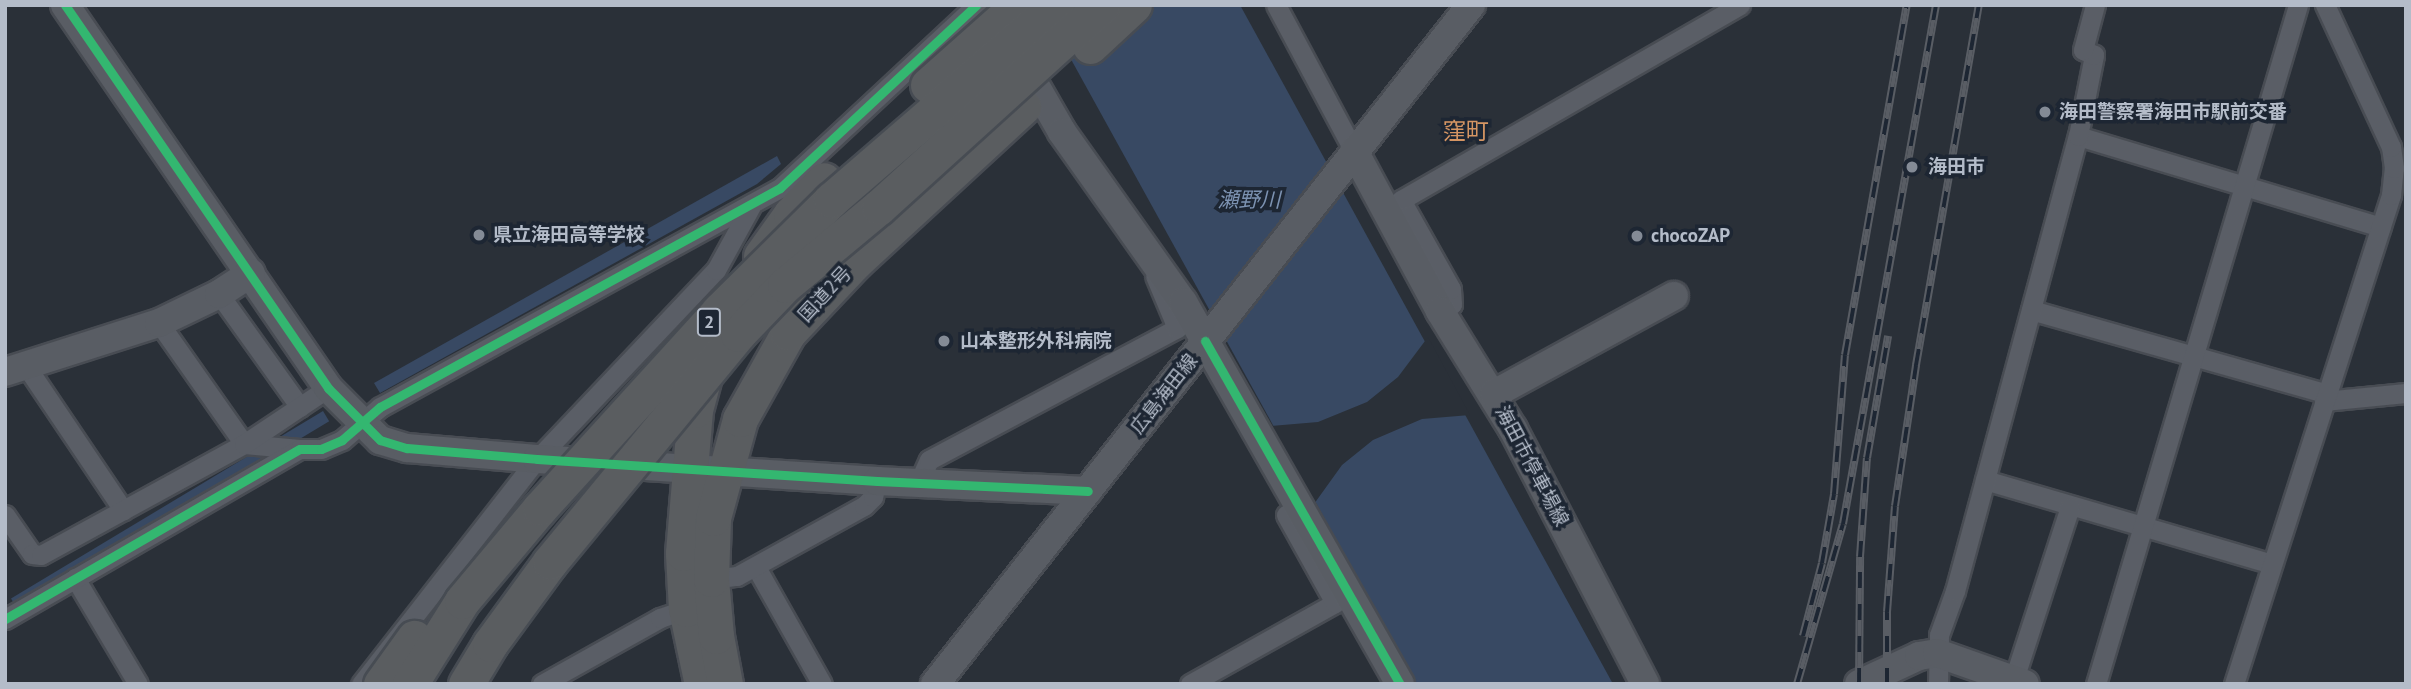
<!DOCTYPE html>
<html>
<head>
<meta charset="utf-8">
<style>
	body { margin:0 }
	#map { position:relative; width:2411px; height:689px; overflow:hidden; background:#2a3038; font-family:"PT Sans","Noto Sans JP",sans-serif }
	div>[style] { position:absolute }
	.water>* { inset:0; background:#384963; transform-origin:0 0 }
	.pier>* { inset:0; background:#2a3038 }
	.roads { filter:drop-shadow(2px 0 #484c53) drop-shadow(-2px 0 #484c53) drop-shadow(0 2px #484c53) drop-shadow(0 -2px #484c53) }
	.street>* { height:19px; margin:-9.5px; padding:0 9.5px; transform-origin:9.5px; border-radius:9.5px; background:#5a5e66 }
	.secondary>* { height:28px; margin:-14px; padding:0 14px; transform-origin:14px; border-radius:14px; background:#595d64 }
	.highway>* { height:35px; margin:-17.5px; padding:0 17.5px; transform-origin:17.5px; border-radius:17.5px; background:#5a5d60 }
	.rail>* { height:8px; margin-top:-4px; transform-origin:0; background:repeating-linear-gradient(90deg,#1d2633 0 16px,#595d64 0 32px); box-sizing:border-box; border-block:2px solid #595d64 }
	.bridges { filter:drop-shadow(2px 0 #474c53) drop-shadow(-2px 0 #474c53) drop-shadow(0 2px #474c53) drop-shadow(0 -2px #474c53) }
	.highway-bridge>* { height:35px; margin:-17.5px; padding:0 17.5px; transform-origin:17.5px; border-radius:17.5px; background:#5a5d60 }
	.cycleway>* { height:9px; margin:-4.5px; padding:0 4.5px; transform-origin:4.5px; border-radius:4.5px; background:#33b770 }
	.dots>* { width:19px; height:19px; translate:-50% -50%; box-sizing:border-box; border:4px solid #1d2633; border-radius:50% }
	span { translate:-50% -50%; white-space:nowrap; text-align:center; line-height:1.15; -webkit-text-stroke:7px #1d2633; paint-order:stroke }
	.shield-label span { padding:2px 5px; background:#1d2633; border:2px solid; border-radius:5px; -webkit-text-stroke-width:0 }
	.shield-label { font-size:18px; color:#b4bcc9; font-weight:700 }
	.poi-label { font-size:19px; color:#b4bcc9; font-weight:700 }
	.left { translate:0 -50%; text-align:left }
	.street-label { font-size:19px; color:#b4bcc9 }
	.water-label { font-size:21px; color:#7c92b1; font-style:italic }
	.quarter-label { font-size:23px; color:#d59563 }
	.frame { position:absolute; inset:0; border:7px solid #b4bcc9; pointer-events:none }
</style>
</head>
<body>
<div id="map">
	<div class="water">
		<i style="clip-path:polygon(1041px 5px,1240px 5px,1613px 684px,1416px 684px)"></i>
		<i style="clip-path:polygon(777px 156px,781px 164px,757px 184px,380px 393px,374px 383px)"></i>
		<i style="left:323px;top:411px;width:12px;height:364px;rotate:59deg"></i>
	</div>
	<div class="pier">
		<i style="clip-path:polygon(1428px 337px,1470px 415px,1422px 419px,1373px 440px,1342px 465px,1314px 504px,1271px 426px,1318px 422px,1367px 402px,1398px 377px)"></i>
	</div>
	<div class="roads">
		<div class="street">
			<i style="left:1276px;top:5px;width:166px;rotate:61.9deg"></i>
			<i style="left:2078px;top:136px;width:316px;rotate:16.7deg"></i>
			<i style="left:219px;top:294px;width:139px;rotate:54.4deg"></i>
			<i style="left:2031px;top:310px;width:308px;rotate:15.8deg"></i>
			<i style="left:1440px;top:311px;width:14px;rotate:-30deg"></i>
			<i style="left:1452px;top:304px;width:15px;rotate:-94deg"></i>
			<i style="left:1451px;top:289px;width:102px;rotate:-119.3deg"></i>
			<i style="left:1401px;top:200px;width:391px;rotate:-29.9deg"></i>
			<i style="left:159px;top:323px;width:148px;rotate:54.9deg"></i>
			<i style="left:244px;top:444px;width:56px;rotate:5.1deg"></i>
			<i style="left:26px;top:366px;width:174px;rotate:56deg"></i>
			<i style="left:2324px;top:401px;width:82px;rotate:-5.6deg"></i>
			<i style="left:1985px;top:480px;width:299px;rotate:16.3deg"></i>
			<i style="left:919px;top:482px;width:24px;rotate:-66deg"></i>
			<i style="left:929px;top:460px;width:281px;rotate:-28deg"></i>
			<i style="left:1177px;top:328px;width:56px;rotate:-112.9deg"></i>
			<i style="left:5px;top:515px;width:47px;rotate:55.3deg"></i>
			<i style="left:32px;top:554px;width:9px;rotate:6deg"></i>
			<i style="left:41px;top:555px;width:231px;rotate:-28.7deg"></i>
			<i style="left:244px;top:444px;width:101px;rotate:-33.7deg"></i>
			<i style="left:756px;top:567px;width:134px;rotate:60.6deg"></i>
			<i style="left:75px;top:578px;width:123px;rotate:59.3deg"></i>
			<i style="left:711px;top:579px;width:26px;rotate:-7deg"></i>
			<i style="left:737px;top:576px;width:145px;rotate:-28.9deg"></i>
			<i style="left:864px;top:506px;width:13px;rotate:-45deg"></i>
			<i style="left:873px;top:497px;width:16px;rotate:-76deg"></i>
			<i style="left:5px;top:619px;width:340px;rotate:-30deg"></i>
			<i style="left:300px;top:449px;width:21px"></i>
			<i style="left:321px;top:449px;width:23px;rotate:-23deg"></i>
			<i style="left:342px;top:440px;width:50px;rotate:-41deg"></i>
			<i style="left:380px;top:407px;width:456px;rotate:-28.7deg"></i>
			<i style="left:780px;top:188px;width:268px;rotate:-43deg"></i>
			<i style="left:2014px;top:679px;width:181px;rotate:-72deg"></i>
			<i style="left:361px;top:684px;width:286px;rotate:-52deg"></i>
			<i style="left:537px;top:459px;width:260px;rotate:-46.6deg"></i>
			<i style="left:716px;top:270px;width:73px;rotate:-61.3deg"></i>
			<i style="left:542px;top:684px;width:135px;rotate:-29.2deg"></i>
			<i style="left:660px;top:618px;width:28px;rotate:-19deg"></i>
			<i style="left:1190px;top:684px;width:166px;rotate:-29.2deg"></i>
			<i style="left:1335px;top:603px;width:101px;rotate:-119.1deg"></i>
			<i style="left:1938px;top:684px;width:49px;rotate:-88.8deg"></i>
			<i style="left:1939px;top:635px;width:47px;rotate:-70deg"></i>
			<i style="left:1955px;top:591px;width:471px;rotate:-74.9deg"></i>
			<i style="left:2078px;top:136px;width:83px;rotate:-78.8deg"></i>
			<i style="left:2094px;top:55px;width:12px;rotate:-156deg"></i>
			<i style="left:2083px;top:50px;width:47px;rotate:-75.1deg"></i>
			<i style="left:2096px;top:684px;width:708px;rotate:-73.43deg"></i>
			<i style="left:2234px;top:684px;width:514px;rotate:-72.2deg"></i>
			<i style="left:2391px;top:195px;width:27px;rotate:-84deg"></i>
			<i style="left:2394px;top:168px;width:21px;rotate:-98deg"></i>
			<i style="left:2391px;top:147px;width:157px;rotate:-114.9deg"></i>
		</div>
		<div class="secondary">
			<i style="left:65px;top:5px;width:465px;rotate:55.5deg"></i>
			<i style="left:328px;top:388px;width:74px;rotate:45deg"></i>
			<i style="left:380px;top:440px;width:28px;rotate:17deg"></i>
			<i style="left:407px;top:448px;width:130px;rotate:4.8deg"></i>
			<i style="left:537px;top:459px;width:341px;rotate:3.7deg"></i>
			<i style="left:877px;top:481px;width:211px;rotate:2.7deg"></i>
			<i style="left:989px;top:5px;width:146px;rotate:60.1deg"></i>
			<i style="left:1062px;top:132px;width:209px;rotate:54.6deg"></i>
			<i style="left:1183px;top:302px;width:439px;rotate:60.4deg"></i>
			<i style="left:1354px;top:151px;width:182px;rotate:61.7deg"></i>
			<i style="left:1440px;top:311px;width:139px;rotate:58.3deg"></i>
			<i style="left:1513px;top:429px;width:287px;rotate:62.6deg"></i>
			<i style="left:5px;top:372px;width:162px;rotate:-17.7deg"></i>
			<i style="left:159px;top:323px;width:67px;rotate:-25.8deg"></i>
			<i style="left:219px;top:294px;width:38px;rotate:-33deg"></i>
			<i style="left:1494px;top:394px;width:205px;rotate:-28.6deg"></i>
			<i style="left:935px;top:684px;width:865px;rotate:-51.71deg"></i>
			<i style="left:1859px;top:684px;width:66px;rotate:-25deg"></i>
			<i style="left:1919px;top:656px;width:18px;rotate:-9deg"></i>
			<i style="left:1937px;top:653px;width:93px;rotate:19.4deg"></i>
		</div>
		<div class="highway">
			<i style="left:761px;top:256px;width:52px;rotate:-54.5deg"></i>
			<i style="left:791px;top:214px;width:47px;rotate:-45.9deg"></i>
			<i style="left:701px;top:680px;width:73px;rotate:-101.9deg"></i>
			<i style="left:686px;top:609px;width:56px;rotate:-93.1deg"></i>
			<i style="left:683px;top:553px;width:144px;rotate:-85.2deg"></i>
			<i style="left:695px;top:410px;width:42px;rotate:-75deg"></i>
			<i style="left:725px;top:684px;width:49px;rotate:-100.6deg"></i>
			<i style="left:716px;top:636px;width:57px;rotate:-95deg"></i>
			<i style="left:711px;top:579px;width:61px;rotate:-88.1deg"></i>
			<i style="left:713px;top:518px;width:103px;rotate:-74.7deg"></i>
			<i style="left:740px;top:419px;width:98px;rotate:-60.8deg"></i>
			<i style="left:788px;top:333px;width:98px;rotate:-46.7deg"></i>
			<i style="left:855px;top:262px;width:229px;rotate:-42.7deg"></i>
		</div>
	</div>
	<div class="rail">
		<i style="left:1803px;top:636px;width:75px;rotate:-75.4deg"></i>
		<i style="left:1822px;top:563px;width:70px;rotate:-80.1deg"></i>
		<i style="left:1834px;top:494px;width:139px;rotate:-85.5deg"></i>
		<i style="left:1845px;top:355px;width:355px;rotate:-80deg"></i>
		<i style="left:1797px;top:684px;width:166px;rotate:-74deg"></i>
		<i style="left:1843px;top:524px;width:527px;rotate:-79.84deg"></i>
		<i style="left:1859px;top:684px;width:127px;rotate:-89.5deg"></i>
		<i style="left:1860px;top:557px;width:99px;rotate:-86deg"></i>
		<i style="left:1867px;top:458px;width:124px;rotate:-80.2deg"></i>
		<i style="left:1887px;top:684px;width:72px;rotate:-90deg"></i>
		<i style="left:1887px;top:612px;width:106px;rotate:-85.7deg"></i>
		<i style="left:1895px;top:506px;width:143px;rotate:-81.5deg"></i>
		<i style="left:1916px;top:365px;width:365px;rotate:-80.1deg"></i>
	</div>
	<div class="bridges">
		<div class="highway-bridge">
			<i style="left:1090px;top:46px;width:60px;rotate:-43deg"></i>
			<i style="left:928px;top:85px;width:120px;rotate:-41.6deg"></i>
			<i style="left:381px;top:684px;width:57px;rotate:-54.3deg"></i>
			<i style="left:410px;top:684px;width:98px;rotate:-57.9deg"></i>
			<i style="left:462px;top:601px;width:121px;rotate:-50deg"></i>
			<i style="left:540px;top:508px;width:266px;rotate:-47.7deg"></i>
			<i style="left:719px;top:311px;width:158px;rotate:-44.7deg"></i>
			<i style="left:831px;top:200px;width:298px;rotate:-40.8deg"></i>
			<i style="left:466px;top:684px;width:47px;rotate:-59deg"></i>
			<i style="left:490px;top:644px;width:102px;rotate:-53.8deg"></i>
			<i style="left:550px;top:562px;width:296px;rotate:-50.5deg"></i>
			<i style="left:738px;top:334px;width:68px;rotate:-46.2deg"></i>
			<i style="left:785px;top:285px;width:122px;rotate:-39.7deg"></i>
			<i style="left:879px;top:207px;width:301px;rotate:-42.2deg"></i>
		</div>
	</div>
	<div class="cycleway">
		<i style="left:65px;top:5px;width:465px;rotate:55.5deg"></i>
		<i style="left:328px;top:388px;width:74px;rotate:45deg"></i>
		<i style="left:380px;top:440px;width:28px;rotate:17deg"></i>
		<i style="left:407px;top:448px;width:130px;rotate:4.8deg"></i>
		<i style="left:537px;top:459px;width:341px;rotate:3.7deg"></i>
		<i style="left:877px;top:481px;width:211px;rotate:2.7deg"></i>
		<i style="left:1205px;top:341px;width:395px;rotate:60.4deg"></i>
		<i style="left:5px;top:619px;width:340px;rotate:-30deg"></i>
		<i style="left:300px;top:449px;width:21px"></i>
		<i style="left:321px;top:449px;width:23px;rotate:-23deg"></i>
		<i style="left:342px;top:440px;width:50px;rotate:-41deg"></i>
		<i style="left:380px;top:407px;width:456px;rotate:-28.7deg"></i>
		<i style="left:780px;top:188px;width:268px;rotate:-43deg"></i>
	</div>
	<div class="dots">
		<i style="left:2045px;top:112px;background:#848b96"></i>
		<i style="left:1912px;top:167px;background:#848b96"></i>
		<i style="left:479px;top:235px;background:#848b96"></i>
		<i style="left:1637px;top:236px;background:#848b96"></i>
		<i style="left:944px;top:341px;background:#848b96"></i>
	</div>
	<div class="shield-label">
		<span style="left:709px;top:322px">2</span>
	</div>
	<div class="poi-label">
		<span class="left" style="left:2059px;top:112px">海田警察署海田市駅前交番</span>
		<span class="left" style="left:1928px;top:167px">海田市</span>
		<span class="left" style="left:493px;top:235px">県立海田高等学校</span>
		<span class="left" style="left:1651px;top:236px">chocoZAP</span>
		<span class="left" style="left:960px;top:341px">山本整形外科病院</span>
	</div>
	<div class="street-label">
		<span style="left:825px;top:294px;rotate:-47deg">国道2号</span>
		<span style="left:1164px;top:394px;rotate:-52deg">広島海田線</span>
		<span style="left:1532px;top:466px;rotate:62deg">海田市停車場線</span>
	</div>
	<div class="water-label">
		<span style="left:1249px;top:200px">瀬野川</span>
	</div>
	<div class="quarter-label">
		<span style="left:1466px;top:131px">窪町</span>
	</div>
	<div class="frame"></div>
</div>
</body>
</html>
